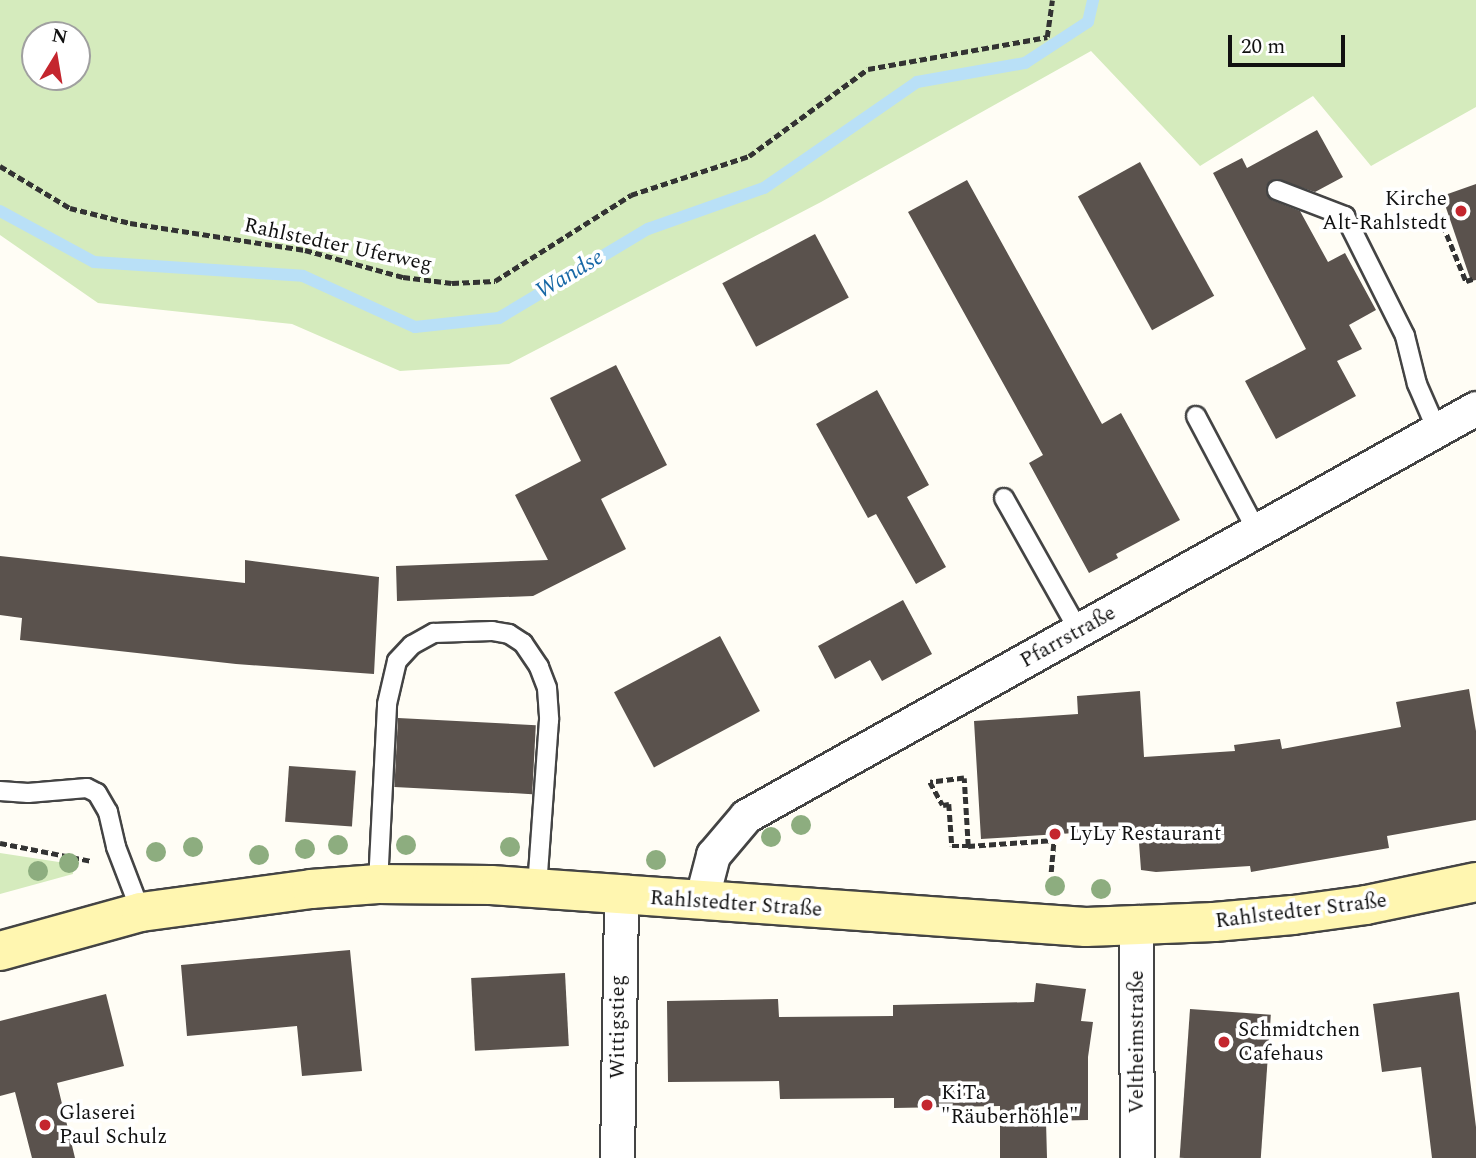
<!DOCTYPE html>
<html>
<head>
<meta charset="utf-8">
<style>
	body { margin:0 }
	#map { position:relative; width:1476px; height:1158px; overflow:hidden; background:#fffdf5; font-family:Spectral,serif }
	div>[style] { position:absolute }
	.green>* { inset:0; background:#d5ebbd }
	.stream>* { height:12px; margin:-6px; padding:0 6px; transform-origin:6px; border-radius:6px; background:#b9e0f7 }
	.building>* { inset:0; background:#5a524d; transform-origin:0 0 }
	.path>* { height:4.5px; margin-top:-2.25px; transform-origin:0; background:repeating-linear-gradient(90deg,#333 0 7px,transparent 0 10.5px) }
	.roads { filter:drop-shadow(2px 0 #444) drop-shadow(-2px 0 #444) drop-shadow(0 2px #444) drop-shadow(0 -2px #444) }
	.lane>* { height:18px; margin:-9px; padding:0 9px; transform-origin:9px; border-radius:9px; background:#fff }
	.street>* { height:33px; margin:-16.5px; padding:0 16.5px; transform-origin:16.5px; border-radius:16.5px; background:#fff }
	.secondary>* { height:38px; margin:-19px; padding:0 19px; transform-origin:19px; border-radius:19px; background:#fff6b0 }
	.trees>* { width:20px; height:20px; margin:-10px; border-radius:50%; background:#8dad7f }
	.dots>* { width:19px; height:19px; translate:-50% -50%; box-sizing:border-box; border:4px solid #fff; border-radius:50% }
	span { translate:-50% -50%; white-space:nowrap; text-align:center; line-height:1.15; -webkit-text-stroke:7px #fff; paint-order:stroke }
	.poi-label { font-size:21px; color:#111 }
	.right { translate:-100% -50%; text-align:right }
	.left { translate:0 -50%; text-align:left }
	.street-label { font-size:21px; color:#111 }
	.water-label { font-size:23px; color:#1768a6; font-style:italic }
	.north { position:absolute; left:21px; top:21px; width:70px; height:70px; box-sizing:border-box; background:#fff; border:2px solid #a0a0a0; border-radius:50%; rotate:11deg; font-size:19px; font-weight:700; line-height:28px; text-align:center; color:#111 }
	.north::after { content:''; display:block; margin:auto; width:24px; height:32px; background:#c4262e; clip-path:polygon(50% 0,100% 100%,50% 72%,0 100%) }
	.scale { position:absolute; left:1228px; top:35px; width:117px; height:32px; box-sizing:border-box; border:4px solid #111; border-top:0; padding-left:9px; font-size:21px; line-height:24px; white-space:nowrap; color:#111; -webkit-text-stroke:5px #fff; paint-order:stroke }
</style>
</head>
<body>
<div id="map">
	<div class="green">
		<i style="clip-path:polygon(evenodd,0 0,1476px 0,1476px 107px,1371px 166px,1313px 96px,1200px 166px,1091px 51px,821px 202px,509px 364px,400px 371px,292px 324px,98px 303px,0 235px,0 0,77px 35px,77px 77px,35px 77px,35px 35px,77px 35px)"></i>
		<i style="clip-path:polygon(0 853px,72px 864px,73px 874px,0 894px)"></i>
	</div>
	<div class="stream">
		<i style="left:0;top:211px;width:107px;rotate:28.5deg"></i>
		<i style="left:94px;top:262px;width:209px;rotate:3.8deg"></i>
		<i style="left:303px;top:276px;width:123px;rotate:24.5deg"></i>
		<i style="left:415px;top:327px;width:84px;rotate:-6.1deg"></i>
		<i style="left:499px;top:318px;width:174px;rotate:-30.9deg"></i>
		<i style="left:648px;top:229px;width:123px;rotate:-19.5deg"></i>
		<i style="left:764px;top:188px;width:186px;rotate:-34.7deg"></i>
		<i style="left:917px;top:82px;width:110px;rotate:-10deg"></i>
		<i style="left:1025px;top:63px;width:75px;rotate:-33.1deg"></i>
		<i style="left:1088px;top:22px;width:23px;rotate:-77deg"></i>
	</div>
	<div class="building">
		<i style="clip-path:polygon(1317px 130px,1343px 177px,1315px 192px,1275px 179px,1267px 185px,1266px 192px,1272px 200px,1300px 211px,1328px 262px,1345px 253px,1376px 310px,1349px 325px,1362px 349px,1337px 361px,1356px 396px,1276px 439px,1245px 381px,1306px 349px,1213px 173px,1242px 158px,1247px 168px)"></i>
		<i style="left:1140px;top:162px;width:153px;height:71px;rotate:61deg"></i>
		<i style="clip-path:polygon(967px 180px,1102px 424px,1121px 413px,1180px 520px,1116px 554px,1118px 558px,1089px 573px,1029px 463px,1043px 455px,908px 212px)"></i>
		<i style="clip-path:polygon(1476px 184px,1476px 280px,1471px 281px,1442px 196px)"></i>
		<i style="left:815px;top:234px;width:72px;height:105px;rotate:62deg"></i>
		<i style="clip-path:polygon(616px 365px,667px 465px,601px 499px,626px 549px,533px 596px,397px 601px,396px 566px,548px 560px,515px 495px,581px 461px,550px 398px)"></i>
		<i style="clip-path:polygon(877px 390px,929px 485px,907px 497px,946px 567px,916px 584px,876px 514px,868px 518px,816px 424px)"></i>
		<i style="clip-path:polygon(0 556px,245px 583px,245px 560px,379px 577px,374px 674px,236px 664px,20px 640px,22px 618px,0 615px)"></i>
		<i style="clip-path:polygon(903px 600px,932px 654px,882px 681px,870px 660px,835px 679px,818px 646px)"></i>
		<i style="left:720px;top:636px;width:85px;height:120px;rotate:62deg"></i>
		<i style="clip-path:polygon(1469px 689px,1476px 731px,1476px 820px,1387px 836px,1389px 848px,1251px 872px,1250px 866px,1156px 872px,1141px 870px,1138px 829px,981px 839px,974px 721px,1078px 714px,1077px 696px,1140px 691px,1144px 757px,1235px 751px,1234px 745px,1280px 739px,1282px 749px,1401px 727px,1396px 702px)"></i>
		<i style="left:398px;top:718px;width:138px;height:69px;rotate:3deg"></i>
		<i style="left:289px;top:766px;width:67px;height:56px;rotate:4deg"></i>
		<i style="clip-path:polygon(350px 950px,362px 1071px,302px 1076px,297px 1026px,187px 1036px,181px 965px)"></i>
		<i style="left:565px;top:973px;width:73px;height:94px;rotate:87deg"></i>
		<i style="clip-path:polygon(1036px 983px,1086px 989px,1081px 1021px,1093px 1022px,1088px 1057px,1088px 1120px,1046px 1121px,1047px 1158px,1000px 1158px,1000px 1106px,894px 1108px,894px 1098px,780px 1099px,779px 1081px,668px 1082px,667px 1001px,778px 999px,779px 1017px,893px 1016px,893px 1005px,1034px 1002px)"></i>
		<i style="clip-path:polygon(1459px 992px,1476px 1127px,1476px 1158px,1432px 1158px,1421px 1067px,1382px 1072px,1373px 1004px)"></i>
		<i style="clip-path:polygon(106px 994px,124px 1066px,57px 1083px,75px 1158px,32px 1158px,15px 1092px,0 1096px,0 1021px)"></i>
		<i style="left:1190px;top:1009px;width:81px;height:149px;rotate:4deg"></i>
	</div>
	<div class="path">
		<i style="left:0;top:166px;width:82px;rotate:31deg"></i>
		<i style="left:70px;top:208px;width:62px;rotate:14deg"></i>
		<i style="left:130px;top:223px;width:177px;rotate:8.8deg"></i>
		<i style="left:305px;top:250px;width:102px;rotate:15.4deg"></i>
		<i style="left:403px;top:277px;width:49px;rotate:7deg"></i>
		<i style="left:452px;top:283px;width:43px;rotate:-2.7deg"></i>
		<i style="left:495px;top:281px;width:161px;rotate:-32.3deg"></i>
		<i style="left:631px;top:195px;width:124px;rotate:-18.3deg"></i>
		<i style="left:749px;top:156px;width:147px;rotate:-36.2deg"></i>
		<i style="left:868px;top:69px;width:182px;rotate:-10.1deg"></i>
		<i style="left:1047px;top:37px;width:37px;rotate:-82deg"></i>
		<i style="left:1443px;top:225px;width:61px;rotate:67.7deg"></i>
		<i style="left:1466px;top:281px;width:10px;rotate:-17deg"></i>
		<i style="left:0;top:843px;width:94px;rotate:11.1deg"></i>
		<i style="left:968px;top:846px;width:68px;rotate:-93.4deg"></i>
		<i style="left:964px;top:778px;width:34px;rotate:173deg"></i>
		<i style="left:930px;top:782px;width:26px;rotate:61deg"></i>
		<i style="left:943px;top:805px;width:6px;rotate:-9deg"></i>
		<i style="left:949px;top:804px;width:42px;rotate:85.9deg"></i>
		<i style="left:952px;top:846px;width:16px"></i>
		<i style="left:968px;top:846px;width:86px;rotate:-4deg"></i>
		<i style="left:1054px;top:840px;width:6px;rotate:-81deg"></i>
		<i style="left:1051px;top:872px;width:32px;rotate:-85deg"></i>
	</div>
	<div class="roads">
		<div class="lane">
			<i style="left:1277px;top:190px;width:73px;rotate:20.9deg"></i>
			<i style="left:1345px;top:216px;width:134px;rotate:63.4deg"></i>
			<i style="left:1405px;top:336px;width:49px;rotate:76deg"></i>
			<i style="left:1417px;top:384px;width:50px;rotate:66.5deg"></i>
			<i style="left:1196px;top:416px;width:130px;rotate:62.1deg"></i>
			<i style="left:1004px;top:498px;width:153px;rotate:60.6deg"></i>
			<i style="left:0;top:791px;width:28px;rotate:4deg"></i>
			<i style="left:28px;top:793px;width:59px;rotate:-4.8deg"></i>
			<i style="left:87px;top:788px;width:11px;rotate:27deg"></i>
			<i style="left:97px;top:793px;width:22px;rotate:60deg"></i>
			<i style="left:108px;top:812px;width:36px;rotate:77deg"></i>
			<i style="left:116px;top:847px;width:70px;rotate:69deg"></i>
			<i style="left:378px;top:884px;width:180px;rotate:-87.1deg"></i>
			<i style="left:387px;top:704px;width:44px;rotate:-76.9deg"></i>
			<i style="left:397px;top:661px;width:22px;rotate:-47deg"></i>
			<i style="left:412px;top:645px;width:25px;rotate:-29deg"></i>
			<i style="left:434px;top:633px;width:58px;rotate:-2deg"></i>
			<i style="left:492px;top:631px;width:17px;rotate:10deg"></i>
			<i style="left:509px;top:634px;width:17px;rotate:33deg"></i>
			<i style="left:523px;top:643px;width:29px;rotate:56deg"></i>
			<i style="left:539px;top:667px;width:22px;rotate:69deg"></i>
			<i style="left:547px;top:688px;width:32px;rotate:86deg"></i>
			<i style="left:549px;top:720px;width:169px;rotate:94.1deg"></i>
		</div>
		<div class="street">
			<i style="left:701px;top:901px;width:48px;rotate:-75.4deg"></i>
			<i style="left:713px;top:855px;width:51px;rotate:-49.8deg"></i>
			<i style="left:746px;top:816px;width:836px;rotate:-29.2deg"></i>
			<i style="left:1136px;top:926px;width:232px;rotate:89.8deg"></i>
			<i style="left:617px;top:1158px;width:263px;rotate:-89.1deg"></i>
		</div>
		<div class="secondary">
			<i style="left:0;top:951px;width:146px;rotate:-15.5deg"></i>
			<i style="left:141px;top:912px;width:172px;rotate:-7.7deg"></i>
			<i style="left:311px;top:889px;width:67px;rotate:-4.3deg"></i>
			<i style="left:378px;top:884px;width:113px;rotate:0.5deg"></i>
			<i style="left:491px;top:885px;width:596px;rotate:4.04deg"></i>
			<i style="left:1086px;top:927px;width:128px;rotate:-2.2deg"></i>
			<i style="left:1214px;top:922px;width:79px;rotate:-5.1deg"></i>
			<i style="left:1293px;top:915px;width:74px;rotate:-7.8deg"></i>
			<i style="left:1366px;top:905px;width:112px;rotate:-11.8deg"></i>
		</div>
	</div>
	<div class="trees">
		<i style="left:801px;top:825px"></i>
		<i style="left:771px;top:837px"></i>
		<i style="left:338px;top:845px"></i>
		<i style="left:406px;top:845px"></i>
		<i style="left:193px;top:847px"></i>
		<i style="left:510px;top:847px"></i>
		<i style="left:305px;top:849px"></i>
		<i style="left:156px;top:852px"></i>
		<i style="left:259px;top:855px"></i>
		<i style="left:656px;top:860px"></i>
		<i style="left:69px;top:863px"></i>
		<i style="left:38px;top:871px"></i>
		<i style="left:1055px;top:886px"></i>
		<i style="left:1101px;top:889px"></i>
	</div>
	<div class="dots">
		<i style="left:1461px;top:211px;background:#c4262e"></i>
		<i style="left:1055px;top:834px;background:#c4262e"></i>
		<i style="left:1224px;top:1042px;background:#c4262e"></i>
		<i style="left:927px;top:1105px;background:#c4262e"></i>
		<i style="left:45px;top:1125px;background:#c4262e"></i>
	</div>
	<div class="poi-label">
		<span class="right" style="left:1447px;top:211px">Kirche<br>Alt-Rahlstedt</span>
		<span class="left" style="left:1069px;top:834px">LyLy Restaurant</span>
		<span class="left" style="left:1238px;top:1042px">Schmidtchen<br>Cafehaus</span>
		<span class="left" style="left:941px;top:1105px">KiTa<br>"Räuberhöhle"</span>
		<span class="left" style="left:59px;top:1125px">Glaserei<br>Paul Schulz</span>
	</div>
	<div class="street-label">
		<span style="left:338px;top:245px;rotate:12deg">Rahlstedter Uferweg</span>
		<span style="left:1068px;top:637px;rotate:-29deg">Pfarrstraße</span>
		<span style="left:736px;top:904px;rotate:4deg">Rahlstedter Straße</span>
		<span style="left:1301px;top:911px;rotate:-7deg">Rahlstedter Straße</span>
		<span style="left:618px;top:1027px;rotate:-90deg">Wittigstieg</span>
		<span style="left:1137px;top:1042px;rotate:-90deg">Veltheimstraße</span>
	</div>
	<div class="water-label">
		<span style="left:570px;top:275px;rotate:-31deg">Wandse</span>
	</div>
	<div class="north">N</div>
	<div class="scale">20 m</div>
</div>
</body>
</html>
